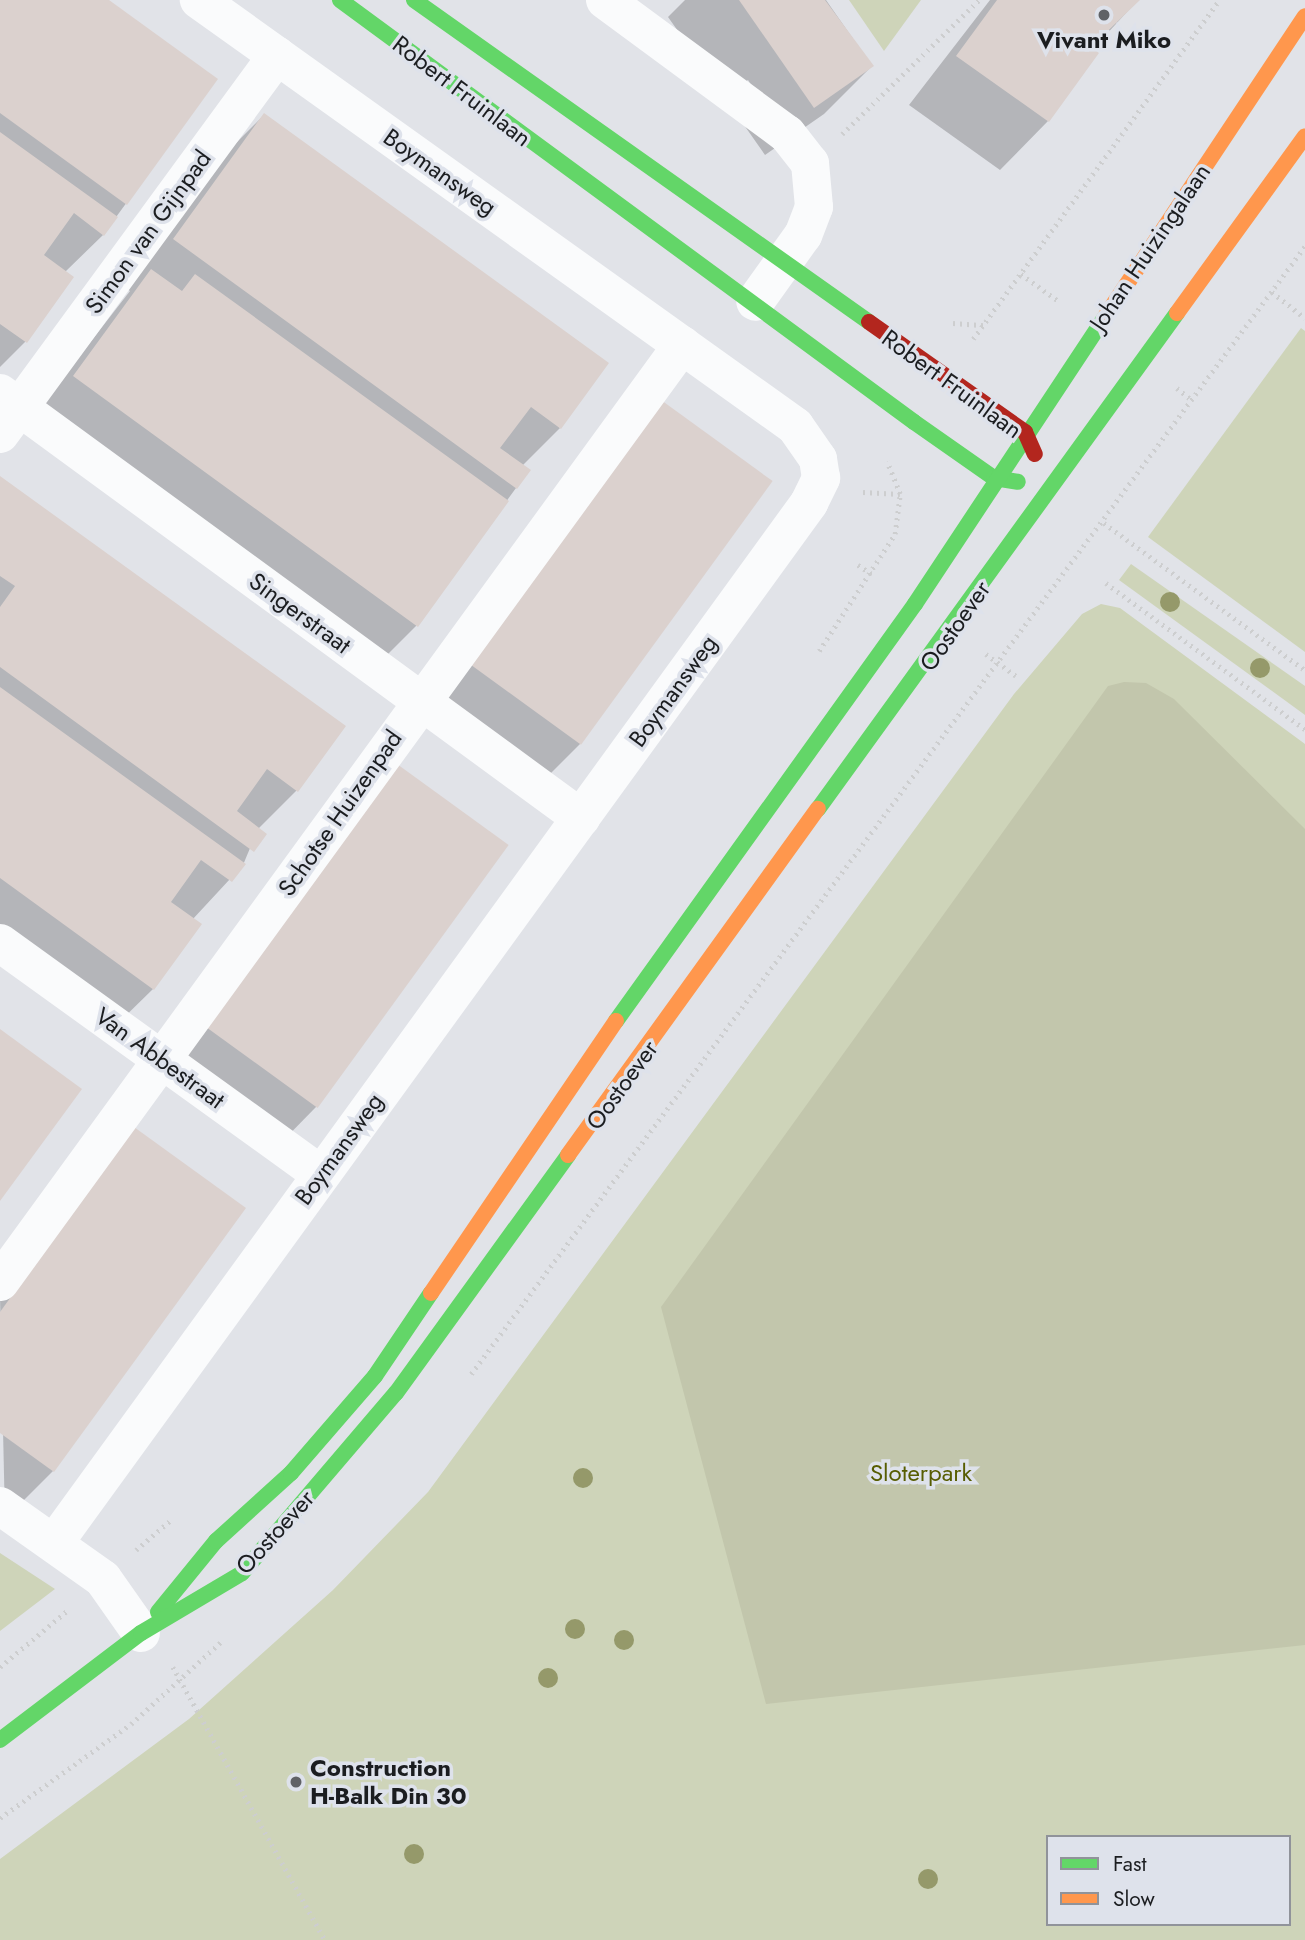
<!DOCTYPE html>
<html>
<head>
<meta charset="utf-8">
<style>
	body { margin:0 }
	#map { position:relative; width:1305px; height:1940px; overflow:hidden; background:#e1e3e8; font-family:Jost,sans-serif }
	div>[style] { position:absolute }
	.green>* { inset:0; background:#ced4b9 }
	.forest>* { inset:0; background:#c2c6ac }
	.shadow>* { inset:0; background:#0003 }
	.building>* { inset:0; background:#dbd1ce; transform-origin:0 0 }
	.path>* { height:4.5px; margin-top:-2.25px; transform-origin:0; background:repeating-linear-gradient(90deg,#cdcecf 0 2px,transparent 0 7px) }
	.street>* { height:38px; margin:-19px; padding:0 19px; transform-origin:19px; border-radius:19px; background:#fafbfc }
	.fast>* { height:16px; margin:-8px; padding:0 8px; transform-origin:8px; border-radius:8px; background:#63d668 }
	.slow>* { height:16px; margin:-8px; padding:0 8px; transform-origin:8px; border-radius:8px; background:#ff974d }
	.jam>* { height:16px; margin:-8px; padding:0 8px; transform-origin:8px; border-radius:8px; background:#b3261e }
	.trees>* { width:20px; height:20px; margin:-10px; border-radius:50%; background:#95996a }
	.dots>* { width:19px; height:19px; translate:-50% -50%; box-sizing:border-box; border:4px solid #dee2eb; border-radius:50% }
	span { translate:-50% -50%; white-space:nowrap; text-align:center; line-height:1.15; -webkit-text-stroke:7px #dee2eb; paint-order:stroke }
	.poi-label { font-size:24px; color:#1b1d20; font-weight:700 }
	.left { translate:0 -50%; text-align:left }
	.street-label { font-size:24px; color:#1b1d20 }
	.park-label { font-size:24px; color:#575d02 }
	.legend { position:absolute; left:1046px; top:1835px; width:245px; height:91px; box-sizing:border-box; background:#dee2eb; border:2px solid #90939a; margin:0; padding:9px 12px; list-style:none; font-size:21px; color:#1b1d20 }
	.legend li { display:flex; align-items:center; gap:14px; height:35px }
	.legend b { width:35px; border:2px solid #90939a }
</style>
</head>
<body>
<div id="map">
	<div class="green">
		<i style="clip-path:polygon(849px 0,921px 0,884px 51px)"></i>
		<i style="clip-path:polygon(1301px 328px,1305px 331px,1305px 652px,1148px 537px)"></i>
		<i style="clip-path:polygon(1131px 564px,1305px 686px,1305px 715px,1119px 580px)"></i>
		<i style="clip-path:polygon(evenodd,1101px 604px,1120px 608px,1305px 744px,1305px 1940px,0 1940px,0 1859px,189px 1719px,333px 1590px,428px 1492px,1014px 694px,1082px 614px,1101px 604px,1048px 1837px,1289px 1837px,1289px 1924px,1048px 1924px,1048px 1837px)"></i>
		<i style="clip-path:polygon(0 1553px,55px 1589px,0 1631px)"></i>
	</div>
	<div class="forest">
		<i style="clip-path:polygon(1124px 682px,1146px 683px,1174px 699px,1305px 829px,1305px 1645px,766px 1704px,661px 1307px,1108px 686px)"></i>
	</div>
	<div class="shadow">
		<i style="clip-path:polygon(0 0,106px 0,216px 80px,103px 235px,65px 272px,25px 342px,0 367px)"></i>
		<i style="clip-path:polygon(685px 0,826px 0,872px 66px,824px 114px,765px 155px,737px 115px,757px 94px,748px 80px,724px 96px,668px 17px)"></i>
		<i style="clip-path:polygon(990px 0,1138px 0,1092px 50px,1097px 54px,1048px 121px,1000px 170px,909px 105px)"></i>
		<i style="clip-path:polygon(264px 115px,560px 428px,522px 466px,516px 488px,416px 626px,368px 674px,26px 425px,130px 291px,126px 288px,216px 163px)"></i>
		<i style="clip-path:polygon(613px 451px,770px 483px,580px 744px,532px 792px,423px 713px)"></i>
		<i style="clip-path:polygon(0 479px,297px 790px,258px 829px,243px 865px,192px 920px,199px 925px,153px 989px,104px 1037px,0 962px)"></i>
		<i style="clip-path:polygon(349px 814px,507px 845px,316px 1107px,268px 1156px,159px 1077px)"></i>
		<i style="clip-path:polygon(86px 1178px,53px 1471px,5px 1519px,0 1296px)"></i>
	</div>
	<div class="building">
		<i style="clip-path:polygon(0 0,109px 0,218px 79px,127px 205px,0 113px)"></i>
		<i style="clip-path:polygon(739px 0,825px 0,874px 66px,814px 108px)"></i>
		<i style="clip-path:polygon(997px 0,1140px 0,1091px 47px,1099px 53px,1049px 122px,956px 56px)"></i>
		<i style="clip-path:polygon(264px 113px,609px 363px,561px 429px,531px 407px,500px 448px,531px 470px,517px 489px,173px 239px)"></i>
		<i style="clip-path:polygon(0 132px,118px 217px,104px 236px,74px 213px,44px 255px,74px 277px,27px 343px,0 324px)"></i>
		<i style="clip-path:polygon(151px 269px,182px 291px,195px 274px,509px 501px,418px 627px,73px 376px)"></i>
		<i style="left:661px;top:400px;width:138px;height:326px;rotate:36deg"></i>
		<i style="clip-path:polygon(0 476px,346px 726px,298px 792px,267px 769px,237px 811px,267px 834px,254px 852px,0 667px,0 607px,15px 586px,0 576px)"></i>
		<i style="clip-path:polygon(0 687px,246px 864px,232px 882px,201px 860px,171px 902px,202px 924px,154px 990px,0 878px)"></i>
		<i style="left:397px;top:764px;width:138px;height:325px;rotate:36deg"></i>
		<i style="clip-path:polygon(0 1029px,82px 1089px,0 1201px)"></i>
		<i style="clip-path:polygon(134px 1127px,246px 1208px,54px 1472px,0 1433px,0 1312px)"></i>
	</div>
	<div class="path">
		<i style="left:842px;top:134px;width:192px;rotate:-44.4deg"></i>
		<i style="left:1021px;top:274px;width:48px;rotate:35.7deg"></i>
		<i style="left:1272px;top:292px;width:42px;rotate:38.2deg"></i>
		<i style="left:953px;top:323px;width:31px;rotate:4deg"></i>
		<i style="left:973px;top:339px;width:419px;rotate:-54deg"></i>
		<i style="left:1177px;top:388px;width:19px;rotate:39deg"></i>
		<i style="left:863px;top:492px;width:37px;rotate:3deg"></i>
		<i style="left:1104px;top:523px;width:249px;rotate:36.2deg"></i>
		<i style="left:858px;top:565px;width:20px;rotate:33deg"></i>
		<i style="left:1106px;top:583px;width:247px;rotate:36.3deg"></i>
		<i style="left:819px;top:651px;width:140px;rotate:-57deg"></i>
		<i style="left:895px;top:534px;width:40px;rotate:-82.9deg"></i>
		<i style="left:900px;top:494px;width:35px;rotate:-112deg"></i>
		<i style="left:986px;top:654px;width:37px;rotate:36deg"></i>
		<i style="left:471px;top:1374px;width:1403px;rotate:-53.52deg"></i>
		<i style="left:136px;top:1550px;width:48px;rotate:-40.7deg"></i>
		<i style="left:0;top:1667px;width:90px;rotate:-40deg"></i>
		<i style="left:173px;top:1667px;width:312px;rotate:60.9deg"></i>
		<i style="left:0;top:1818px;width:161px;rotate:-35.7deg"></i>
		<i style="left:131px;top:1724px;width:123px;rotate:-42.4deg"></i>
	</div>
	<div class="street">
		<i style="left:605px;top:0;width:226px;rotate:36.4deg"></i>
		<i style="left:787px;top:134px;width:37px;rotate:52deg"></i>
		<i style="left:810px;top:163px;width:44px;rotate:84.8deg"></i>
		<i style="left:814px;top:207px;width:30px;rotate:111deg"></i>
		<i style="left:803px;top:235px;width:82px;rotate:125.6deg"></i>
		<i style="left:0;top:393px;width:720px;rotate:36.19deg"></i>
		<i style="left:0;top:434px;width:469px;rotate:-53.8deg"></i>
		<i style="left:0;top:943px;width:395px;rotate:35.8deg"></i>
		<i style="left:0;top:1282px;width:1159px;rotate:-53.95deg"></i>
		<i style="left:0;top:1506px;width:126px;rotate:35.3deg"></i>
		<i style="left:103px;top:1579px;width:66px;rotate:54.9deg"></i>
		<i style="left:55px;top:1542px;width:1284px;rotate:-54.03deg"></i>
		<i style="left:809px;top:503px;width:28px;rotate:-64deg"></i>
		<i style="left:821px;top:478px;width:19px;rotate:-99deg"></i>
		<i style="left:818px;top:459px;width:40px;rotate:-124.9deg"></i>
		<i style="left:795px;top:426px;width:733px;rotate:-144.44deg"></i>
	</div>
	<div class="fast">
		<i style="left:340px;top:0;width:712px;rotate:36.32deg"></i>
		<i style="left:914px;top:422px;width:98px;rotate:35deg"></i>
		<i style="left:994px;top:478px;width:24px;rotate:9deg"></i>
		<i style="left:414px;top:0;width:557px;rotate:35.29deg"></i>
		<i style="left:818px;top:809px;width:612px;rotate:-54.1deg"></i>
		<i style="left:616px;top:1021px;width:513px;rotate:-54.36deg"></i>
		<i style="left:915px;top:604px;width:344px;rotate:-56.5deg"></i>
		<i style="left:158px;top:1612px;width:92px;rotate:-50.8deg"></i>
		<i style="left:216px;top:1541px;width:101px;rotate:-42.2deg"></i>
		<i style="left:291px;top:1473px;width:128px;rotate:-49.1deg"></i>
		<i style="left:375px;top:1376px;width:100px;rotate:-56deg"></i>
		<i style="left:0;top:1740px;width:177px;rotate:-37.2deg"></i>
		<i style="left:141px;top:1633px;width:117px;rotate:-30.7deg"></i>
		<i style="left:242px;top:1573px;width:237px;rotate:-49.5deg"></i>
		<i style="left:396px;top:1393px;width:294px;rotate:-54.1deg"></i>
	</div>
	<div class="slow">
		<i style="left:1177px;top:313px;width:218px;rotate:-54.1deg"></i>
		<i style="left:1105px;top:317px;width:361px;rotate:-56.4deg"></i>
		<i style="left:568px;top:1155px;width:427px;rotate:-54.2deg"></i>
		<i style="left:431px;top:1293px;width:329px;rotate:-55.8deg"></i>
	</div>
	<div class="jam">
		<i style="left:869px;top:322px;width:191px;rotate:35.2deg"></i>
		<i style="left:1025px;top:432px;width:24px;rotate:66deg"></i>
	</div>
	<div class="trees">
		<i style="left:1170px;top:602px"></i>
		<i style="left:1260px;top:668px"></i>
		<i style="left:583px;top:1478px"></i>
		<i style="left:575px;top:1629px"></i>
		<i style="left:624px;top:1640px"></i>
		<i style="left:548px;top:1678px"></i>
		<i style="left:414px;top:1854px"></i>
		<i style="left:928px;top:1879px"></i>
	</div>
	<div class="dots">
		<i style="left:1104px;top:15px;background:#606266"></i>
		<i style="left:296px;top:1782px;background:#606266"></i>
	</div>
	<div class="poi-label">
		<span style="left:1104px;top:40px">Vivant Miko</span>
		<span class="left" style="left:310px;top:1782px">Construction<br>H-Balk Din 30</span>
	</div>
	<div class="street-label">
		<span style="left:462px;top:91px;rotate:37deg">Robert Fruinlaan</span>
		<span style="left:440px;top:172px;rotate:35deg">Boymansweg</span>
		<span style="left:148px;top:232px;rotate:-54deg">Simon van Gijnpad</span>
		<span style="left:1150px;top:247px;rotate:-56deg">Johan Huizingalaan</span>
		<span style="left:952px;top:384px;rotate:36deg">Robert Fruinlaan</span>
		<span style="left:300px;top:613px;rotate:36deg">Singerstraat</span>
		<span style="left:955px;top:626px;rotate:-55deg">Oostoever</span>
		<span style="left:673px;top:691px;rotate:-54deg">Boymansweg</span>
		<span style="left:340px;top:813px;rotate:-55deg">Schotse Huizenpad</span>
		<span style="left:160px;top:1058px;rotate:36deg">Van Abbestraat</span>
		<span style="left:622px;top:1085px;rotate:-54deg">Oostoever</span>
		<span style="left:339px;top:1149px;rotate:-54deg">Boymansweg</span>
		<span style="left:275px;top:1532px;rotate:-48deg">Oostoever</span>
	</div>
	<div class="park-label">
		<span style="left:921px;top:1473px">Sloterpark</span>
	</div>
	<ul class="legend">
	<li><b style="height:9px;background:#63d668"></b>Fast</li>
	<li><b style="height:9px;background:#ff974d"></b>Slow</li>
	</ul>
</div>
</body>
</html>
